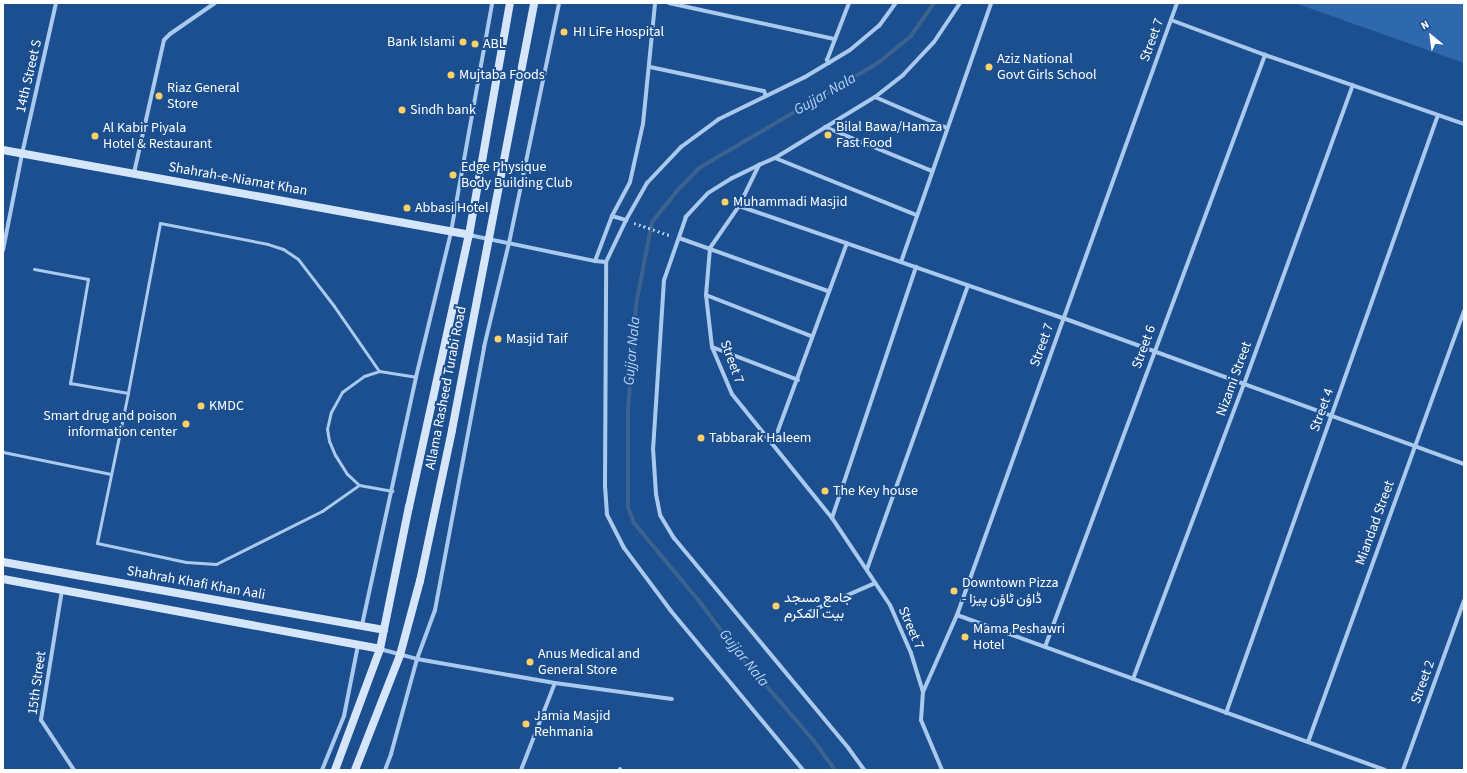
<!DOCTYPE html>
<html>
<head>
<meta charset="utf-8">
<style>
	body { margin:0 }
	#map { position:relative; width:1467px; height:773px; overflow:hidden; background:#1b4f8f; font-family:"Source Sans 3",Vazirmatn,sans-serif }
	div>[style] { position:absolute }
	.green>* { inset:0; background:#2e69ad }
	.stream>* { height:4px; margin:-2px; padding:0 2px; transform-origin:2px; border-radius:2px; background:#3c6290 }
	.path>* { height:2.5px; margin-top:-1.25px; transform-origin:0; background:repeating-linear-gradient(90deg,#a9c9ee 0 2px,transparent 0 5px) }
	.service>* { height:3px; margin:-1.5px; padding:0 1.5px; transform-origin:1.5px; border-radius:1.5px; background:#a9c9ee }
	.minor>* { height:4px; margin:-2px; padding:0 2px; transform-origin:2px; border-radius:2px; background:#a9c9ee }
	.secondary>* { height:8px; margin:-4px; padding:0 4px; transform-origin:4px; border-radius:4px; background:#d6e6fa }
	.dots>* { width:11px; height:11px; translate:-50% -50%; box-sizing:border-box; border:2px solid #1b4f8f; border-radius:50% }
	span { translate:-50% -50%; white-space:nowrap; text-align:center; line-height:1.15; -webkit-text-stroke:4px #1b4f8f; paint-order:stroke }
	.poi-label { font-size:14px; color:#fff }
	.left { translate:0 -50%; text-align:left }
	.right { translate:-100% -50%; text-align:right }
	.street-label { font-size:14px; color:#fff }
	.water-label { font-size:15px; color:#b5d3f5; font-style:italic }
	.frame { position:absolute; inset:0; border:4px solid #fff; pointer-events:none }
	.north { position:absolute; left:1411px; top:16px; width:40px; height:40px; -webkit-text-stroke:3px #1b4f8f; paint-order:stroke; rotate:331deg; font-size:11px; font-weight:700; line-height:16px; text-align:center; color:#fff }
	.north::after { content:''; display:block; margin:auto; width:14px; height:18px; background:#fff; clip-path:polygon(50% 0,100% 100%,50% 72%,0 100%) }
</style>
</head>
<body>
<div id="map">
	<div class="green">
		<i style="clip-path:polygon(1295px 3px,1464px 3px,1464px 63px)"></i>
	</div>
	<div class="stream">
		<i style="left:835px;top:770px;width:36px;rotate:-126deg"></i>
		<i style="left:814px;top:741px;width:116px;rotate:-130.8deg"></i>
		<i style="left:738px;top:653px;width:65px;rotate:-126.9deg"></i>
		<i style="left:699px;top:601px;width:102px;rotate:-129.8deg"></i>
		<i style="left:634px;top:523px;width:17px;rotate:-111deg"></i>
		<i style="left:628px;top:507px;width:97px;rotate:-90deg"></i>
		<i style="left:628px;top:410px;width:105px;rotate:-85.6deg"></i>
		<i style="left:636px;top:305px;width:85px;rotate:-79.1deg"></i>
		<i style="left:652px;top:222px;width:38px;rotate:-51deg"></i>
		<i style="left:676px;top:192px;width:33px;rotate:-46deg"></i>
		<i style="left:699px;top:168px;width:208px;rotate:-30.4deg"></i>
		<i style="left:878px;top:63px;width:43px;rotate:-39.3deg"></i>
		<i style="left:911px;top:36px;width:40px;rotate:-55.1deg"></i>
	</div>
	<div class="path">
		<i style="left:634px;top:223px;width:40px;rotate:18.9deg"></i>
	</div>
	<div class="service">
		<i style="left:34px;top:269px;width:55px;rotate:10.5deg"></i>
		<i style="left:88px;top:279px;width:106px;rotate:99.8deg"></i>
		<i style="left:70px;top:383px;width:59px;rotate:9.8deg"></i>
		<i style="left:379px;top:371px;width:79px;rotate:-124.7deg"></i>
		<i style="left:334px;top:306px;width:59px;rotate:-127.5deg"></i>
		<i style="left:298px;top:259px;width:18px;rotate:-146deg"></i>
		<i style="left:283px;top:249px;width:16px;rotate:-162deg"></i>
		<i style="left:268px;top:244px;width:110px;rotate:-169deg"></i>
		<i style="left:160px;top:223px;width:173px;rotate:100.7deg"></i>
		<i style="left:128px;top:393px;width:153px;rotate:101.7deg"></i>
		<i style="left:97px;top:543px;width:91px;rotate:12.1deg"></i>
		<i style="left:186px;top:562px;width:30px;rotate:4deg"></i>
		<i style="left:216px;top:564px;width:119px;rotate:-26.6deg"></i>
		<i style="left:322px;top:511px;width:45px;rotate:-35.1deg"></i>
		<i style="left:359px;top:485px;width:34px;rotate:10deg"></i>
		<i style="left:3px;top:452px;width:110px;rotate:11.5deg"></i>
		<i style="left:359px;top:485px;width:16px;rotate:-137deg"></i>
		<i style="left:347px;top:474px;width:22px;rotate:-122deg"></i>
		<i style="left:335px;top:455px;width:15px;rotate:-113deg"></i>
		<i style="left:329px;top:441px;width:12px;rotate:-99deg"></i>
		<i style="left:327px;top:429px;width:17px;rotate:-77deg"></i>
		<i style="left:331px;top:412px;width:23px;rotate:-61deg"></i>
		<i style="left:342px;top:392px;width:27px;rotate:-36deg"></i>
		<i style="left:364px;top:376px;width:16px;rotate:-18deg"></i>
		<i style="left:379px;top:371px;width:37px;rotate:9deg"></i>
	</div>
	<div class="minor">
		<i style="left:669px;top:3px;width:169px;rotate:12.3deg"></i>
		<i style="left:1171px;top:20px;width:100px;rotate:20.4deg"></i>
		<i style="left:1265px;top:55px;width:211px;rotate:19.1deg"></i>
		<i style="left:829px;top:63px;width:4px;rotate:-124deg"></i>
		<i style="left:827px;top:60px;width:61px;rotate:-68.9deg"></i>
		<i style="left:650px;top:67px;width:116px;rotate:11.9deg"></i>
		<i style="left:764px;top:91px;width:5px;rotate:68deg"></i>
		<i style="left:875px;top:97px;width:78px;rotate:23.3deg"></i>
		<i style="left:825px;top:127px;width:116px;rotate:22.4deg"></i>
		<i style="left:775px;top:158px;width:152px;rotate:22deg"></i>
		<i style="left:759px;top:165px;width:30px;rotate:154deg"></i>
		<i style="left:732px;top:178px;width:28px;rotate:148deg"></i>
		<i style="left:708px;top:193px;width:33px;rotate:133deg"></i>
		<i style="left:686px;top:217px;width:67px;rotate:109.2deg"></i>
		<i style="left:664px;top:280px;width:168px;rotate:93.7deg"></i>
		<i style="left:653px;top:448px;width:46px;rotate:86.3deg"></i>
		<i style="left:656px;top:494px;width:21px;rotate:79deg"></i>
		<i style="left:660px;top:515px;width:27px;rotate:59deg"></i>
		<i style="left:674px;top:538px;width:274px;rotate:50.3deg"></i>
		<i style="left:849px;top:749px;width:26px;rotate:54deg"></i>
		<i style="left:134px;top:173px;width:136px;rotate:-77.3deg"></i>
		<i style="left:164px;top:40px;width:8px;rotate:-45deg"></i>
		<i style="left:170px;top:34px;width:55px;rotate:-34.6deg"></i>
		<i style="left:739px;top:206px;width:343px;rotate:19.1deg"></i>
		<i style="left:1063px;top:318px;width:427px;rotate:20deg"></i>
		<i style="left:612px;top:216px;width:15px;rotate:16deg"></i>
		<i style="left:469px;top:235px;width:129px;rotate:11.7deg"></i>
		<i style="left:595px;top:261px;width:11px;rotate:5deg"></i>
		<i style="left:679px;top:238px;width:158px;rotate:19.6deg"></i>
		<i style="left:3px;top:250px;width:98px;rotate:-78.8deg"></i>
		<i style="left:22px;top:154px;width:155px;rotate:-77.3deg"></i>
		<i style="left:595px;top:261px;width:48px;rotate:-69.3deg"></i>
		<i style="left:612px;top:216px;width:38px;rotate:-62deg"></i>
		<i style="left:630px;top:182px;width:59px;rotate:-77.4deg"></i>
		<i style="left:643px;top:124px;width:122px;rotate:-84.3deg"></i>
		<i style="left:901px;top:262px;width:274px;rotate:-70.8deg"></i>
		<i style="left:706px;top:295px;width:113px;rotate:21.3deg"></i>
		<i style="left:712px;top:347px;width:92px;rotate:21deg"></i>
		<i style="left:773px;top:444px;width:214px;rotate:-69.8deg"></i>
		<i style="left:832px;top:518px;width:265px;rotate:-71.5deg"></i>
		<i style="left:867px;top:569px;width:301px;rotate:-70.4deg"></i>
		<i style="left:62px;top:590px;width:132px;rotate:99.2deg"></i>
		<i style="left:41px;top:720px;width:60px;rotate:56.6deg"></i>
		<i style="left:809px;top:612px;width:72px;rotate:-23.7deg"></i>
		<i style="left:957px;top:615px;width:455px;rotate:19.9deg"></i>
		<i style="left:362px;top:625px;width:254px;rotate:-77.7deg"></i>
		<i style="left:416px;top:377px;width:149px;rotate:-76.4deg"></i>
		<i style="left:451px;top:232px;width:233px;rotate:-79.8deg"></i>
		<i style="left:1045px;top:647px;width:632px;rotate:-69.61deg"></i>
		<i style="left:380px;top:649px;width:38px;rotate:15deg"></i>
		<i style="left:417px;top:659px;width:140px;rotate:9.9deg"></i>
		<i style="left:555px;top:683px;width:118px;rotate:7.8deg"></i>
		<i style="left:1133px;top:679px;width:315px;rotate:-69.4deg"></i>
		<i style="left:1244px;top:384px;width:318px;rotate:-70deg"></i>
		<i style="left:923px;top:692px;width:84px;rotate:-66.2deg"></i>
		<i style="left:957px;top:615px;width:650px;rotate:-70.23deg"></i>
		<i style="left:1226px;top:713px;width:634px;rotate:-70.48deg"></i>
		<i style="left:1308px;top:742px;width:458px;rotate:-70.1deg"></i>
		<i style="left:322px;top:770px;width:58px;rotate:-67.8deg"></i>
		<i style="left:344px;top:716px;width:72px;rotate:-78.8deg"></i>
		<i style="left:385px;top:770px;width:17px;rotate:-69deg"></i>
		<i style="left:391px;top:754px;width:98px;rotate:-74.7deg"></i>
		<i style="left:417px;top:659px;width:52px;rotate:-69.8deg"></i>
		<i style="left:435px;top:610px;width:268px;rotate:-79.4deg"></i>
		<i style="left:484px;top:347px;width:107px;rotate:-76.5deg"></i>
		<i style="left:509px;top:243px;width:245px;rotate:-78.2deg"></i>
		<i style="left:521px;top:770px;width:93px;rotate:-68.7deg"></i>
		<i style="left:620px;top:770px;width:1px;rotate:-90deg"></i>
		<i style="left:803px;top:770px;width:207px;rotate:-129.7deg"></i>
		<i style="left:671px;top:611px;width:79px;rotate:-126.7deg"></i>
		<i style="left:624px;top:548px;width:38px;rotate:-117deg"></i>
		<i style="left:607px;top:514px;width:27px;rotate:-94deg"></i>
		<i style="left:605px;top:487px;width:225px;rotate:-89.7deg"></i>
		<i style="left:606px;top:262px;width:47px;rotate:-64.5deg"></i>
		<i style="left:626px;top:220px;width:43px;rotate:-60.4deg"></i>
		<i style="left:647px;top:183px;width:50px;rotate:-46.6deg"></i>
		<i style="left:681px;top:147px;width:47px;rotate:-36.4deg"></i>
		<i style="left:719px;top:119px;width:96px;rotate:-26deg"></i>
		<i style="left:805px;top:77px;width:52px;rotate:-31deg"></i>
		<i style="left:850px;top:50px;width:38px;rotate:-40deg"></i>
		<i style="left:879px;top:26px;width:29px;rotate:-54deg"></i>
		<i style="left:942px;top:770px;width:54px;rotate:-112.8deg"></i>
		<i style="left:921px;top:720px;width:28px;rotate:-86deg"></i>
		<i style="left:923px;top:692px;width:41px;rotate:-107.1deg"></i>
		<i style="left:911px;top:653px;width:52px;rotate:-113.6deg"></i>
		<i style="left:890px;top:605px;width:105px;rotate:-123.7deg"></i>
		<i style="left:832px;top:518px;width:159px;rotate:-128.9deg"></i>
		<i style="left:732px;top:394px;width:51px;rotate:-113.1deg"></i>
		<i style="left:712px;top:347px;width:52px;rotate:-96.6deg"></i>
		<i style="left:706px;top:295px;width:47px;rotate:-85.1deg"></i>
		<i style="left:710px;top:248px;width:51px;rotate:-55.4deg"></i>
		<i style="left:739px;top:206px;width:46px;rotate:-64deg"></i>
		<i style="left:759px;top:165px;width:17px;rotate:-24deg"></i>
		<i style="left:775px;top:158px;width:117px;rotate:-31.4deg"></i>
		<i style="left:875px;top:97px;width:36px;rotate:-38deg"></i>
		<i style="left:903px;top:75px;width:45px;rotate:-46.8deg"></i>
		<i style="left:934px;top:42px;width:47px;rotate:-56.3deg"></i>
		<i style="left:1403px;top:770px;width:180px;rotate:-70.2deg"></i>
	</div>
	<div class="secondary">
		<i style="left:3px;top:150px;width:474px;rotate:10.3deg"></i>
		<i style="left:3px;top:562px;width:387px;rotate:10.1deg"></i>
		<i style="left:3px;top:579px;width:383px;rotate:10.5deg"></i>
		<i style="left:335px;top:770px;width:129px;rotate:-69.6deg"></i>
		<i style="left:380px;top:649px;width:145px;rotate:-78.5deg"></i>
		<i style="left:409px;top:507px;width:279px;rotate:-77.6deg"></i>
		<i style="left:469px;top:235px;width:236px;rotate:-80deg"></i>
		<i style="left:355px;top:770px;width:123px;rotate:-68.6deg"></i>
		<i style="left:400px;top:655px;width:77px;rotate:-74.9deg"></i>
		<i style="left:420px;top:581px;width:154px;rotate:-78deg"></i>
		<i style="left:452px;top:430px;width:435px;rotate:-79.1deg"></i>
	</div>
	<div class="dots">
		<i style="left:564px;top:32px;background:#ffd166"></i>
		<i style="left:463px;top:42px;background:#ffd166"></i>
		<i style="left:475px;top:44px;background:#ffd166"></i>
		<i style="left:989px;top:67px;background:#ffd166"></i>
		<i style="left:451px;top:75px;background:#ffd166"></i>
		<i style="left:159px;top:96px;background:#ffd166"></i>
		<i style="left:402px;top:110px;background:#ffd166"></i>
		<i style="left:828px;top:135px;background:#ffd166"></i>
		<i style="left:95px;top:136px;background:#ffd166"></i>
		<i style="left:453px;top:175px;background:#ffd166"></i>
		<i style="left:725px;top:202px;background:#ffd166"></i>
		<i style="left:407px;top:208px;background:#ffd166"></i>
		<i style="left:498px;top:339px;background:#ffd166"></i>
		<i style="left:201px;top:406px;background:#ffd166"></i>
		<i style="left:186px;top:424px;background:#ffd166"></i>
		<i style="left:701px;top:438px;background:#ffd166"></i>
		<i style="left:825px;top:491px;background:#ffd166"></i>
		<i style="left:954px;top:591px;background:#ffd166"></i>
		<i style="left:776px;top:606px;background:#ffd166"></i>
		<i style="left:965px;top:637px;background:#ffd166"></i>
		<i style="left:530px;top:662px;background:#ffd166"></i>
		<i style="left:526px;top:724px;background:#ffd166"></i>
	</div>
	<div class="poi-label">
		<span class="left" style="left:573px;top:32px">HI LiFe Hospital</span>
		<span class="right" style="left:455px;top:42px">Bank Islami</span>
		<span class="left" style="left:483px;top:44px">ABL</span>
		<span class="left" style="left:997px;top:67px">Aziz National<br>Govt Girls School</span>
		<span class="left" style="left:459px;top:75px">Mujtaba Foods</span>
		<span class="left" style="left:167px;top:96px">Riaz General<br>Store</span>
		<span class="left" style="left:410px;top:110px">Sindh bank</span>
		<span class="left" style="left:836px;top:135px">Bilal Bawa/Hamza<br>Fast Food</span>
		<span class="left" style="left:103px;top:136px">Al Kabir Piyala<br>Hotel &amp; Restaurant</span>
		<span class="left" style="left:461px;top:175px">Edge Physique<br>Body Building Club</span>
		<span class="left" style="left:733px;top:202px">Muhammadi Masjid</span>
		<span class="left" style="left:415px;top:208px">Abbasi Hotel</span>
		<span class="left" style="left:506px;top:339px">Masjid Taif</span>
		<span class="left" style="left:209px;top:406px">KMDC</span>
		<span class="right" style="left:177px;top:424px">Smart drug and poison<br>information center</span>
		<span class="left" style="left:709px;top:438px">Tabbarak Haleem</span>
		<span class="left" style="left:833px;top:491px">The Key house</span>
		<span class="left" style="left:962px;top:591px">Downtown Pizza<br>- ڈاؤن ٹاؤن پیزا</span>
		<span class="left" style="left:784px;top:606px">جامع مسجد<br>بیت المکرم</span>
		<span class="left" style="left:973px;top:637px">Mama Peshawri<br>Hotel</span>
		<span class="left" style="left:538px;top:662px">Anus Medical and<br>General Store</span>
		<span class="left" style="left:534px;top:724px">Jamia Masjid<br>Rehmania</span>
	</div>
	<div class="street-label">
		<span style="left:1152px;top:40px;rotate:-70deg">Street 7</span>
		<span style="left:29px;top:76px;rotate:-77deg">14th Street S</span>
		<span style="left:238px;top:179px;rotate:10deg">Shahrah-e-Niamat Khan</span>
		<span style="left:1042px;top:345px;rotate:-70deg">Street 7</span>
		<span style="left:1144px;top:347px;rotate:-70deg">Street 6</span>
		<span style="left:732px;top:362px;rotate:70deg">Street 7</span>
		<span style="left:1234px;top:379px;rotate:-70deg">Nizami Street</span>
		<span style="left:446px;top:388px;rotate:-79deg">Allama Rasheed Turabi Road</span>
		<span style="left:1322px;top:410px;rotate:-70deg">Street 4</span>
		<span style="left:1375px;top:523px;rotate:-70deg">Miandad Street</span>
		<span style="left:196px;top:583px;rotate:10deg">Shahrah Khafi Khan Aali</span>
		<span style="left:911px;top:628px;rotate:67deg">Street 7</span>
		<span style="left:1423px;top:682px;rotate:-70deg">Street 2</span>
		<span style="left:37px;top:683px;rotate:-82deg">15th Street</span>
	</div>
	<div class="water-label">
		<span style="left:825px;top:94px;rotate:-30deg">Gujjar Nala</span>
		<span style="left:632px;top:351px;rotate:-85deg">Gujjar Nala</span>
		<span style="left:744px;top:658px;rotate:51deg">Gujjar Nala</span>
	</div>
	<div class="frame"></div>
	<div class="north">N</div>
</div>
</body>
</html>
